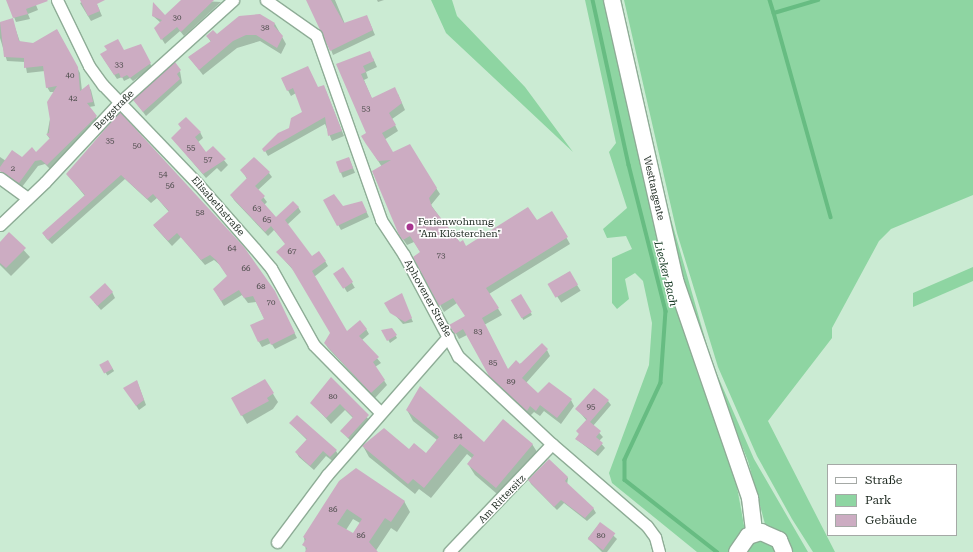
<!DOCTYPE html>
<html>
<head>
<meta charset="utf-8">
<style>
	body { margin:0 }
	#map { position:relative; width:973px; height:552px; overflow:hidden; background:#cbebd3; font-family:"Roboto Serif",serif }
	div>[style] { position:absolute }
	.green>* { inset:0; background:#8ed5a2 }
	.shadow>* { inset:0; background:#0003; transform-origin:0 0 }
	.stream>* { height:3.5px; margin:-1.75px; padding:0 1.75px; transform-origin:1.75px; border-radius:1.75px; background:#67bc82 }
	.building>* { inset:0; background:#ccacc2; transform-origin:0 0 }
	.roads { filter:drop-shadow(1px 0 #8eac96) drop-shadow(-1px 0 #8eac96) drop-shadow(0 1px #8eac96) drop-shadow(0 -1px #8eac96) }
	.minor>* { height:11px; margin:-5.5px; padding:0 5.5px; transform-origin:5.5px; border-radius:5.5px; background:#fff }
	.secondary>* { height:16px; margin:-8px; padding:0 8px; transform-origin:8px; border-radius:8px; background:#fff }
	.dots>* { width:11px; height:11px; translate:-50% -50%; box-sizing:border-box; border:2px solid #fff; border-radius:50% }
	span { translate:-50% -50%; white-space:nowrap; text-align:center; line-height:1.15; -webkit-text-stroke:3px #fff; paint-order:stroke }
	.number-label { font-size:8px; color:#494a48 }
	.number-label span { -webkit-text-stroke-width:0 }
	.street-label { font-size:10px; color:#1d2920 }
	.poi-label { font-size:10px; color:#1d2920 }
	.left { translate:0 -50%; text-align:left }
	.water-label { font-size:11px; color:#153922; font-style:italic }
	.legend { position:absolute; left:827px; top:464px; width:130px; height:72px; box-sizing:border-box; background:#fff; border:1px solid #a5a9a6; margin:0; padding:5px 7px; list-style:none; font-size:12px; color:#1d2920 }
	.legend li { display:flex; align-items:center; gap:8px; height:20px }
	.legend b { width:20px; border:1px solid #a5a9a6 }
</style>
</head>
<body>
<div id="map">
	<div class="green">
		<i style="clip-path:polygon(431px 0,452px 0,457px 16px,525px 87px,573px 152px,446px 33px)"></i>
		<i style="clip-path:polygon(585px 0,603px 0,665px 266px,697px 372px,735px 476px,745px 531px,733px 552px,697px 552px,612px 483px,609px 473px,649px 365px,652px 323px,643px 281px,635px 273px,625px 279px,629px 299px,617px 309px,612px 303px,612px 258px,632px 249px,626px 236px,607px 238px,603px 229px,627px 208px,609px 152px,616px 143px)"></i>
		<i style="clip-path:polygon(624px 0,973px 0,973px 195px,891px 229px,879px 241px,832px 328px,832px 338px,768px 421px,835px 552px,813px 552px,792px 519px,757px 456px,718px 367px,677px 233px)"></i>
		<i style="clip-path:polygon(663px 191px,712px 363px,754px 459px,808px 552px,791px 552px,785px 537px,765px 524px,748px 461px,729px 414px,681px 278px)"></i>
		<i style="clip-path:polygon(973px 267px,973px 281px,913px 307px,913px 293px)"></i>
		<i style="clip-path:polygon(762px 540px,771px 543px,777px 552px,746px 552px,752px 542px)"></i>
	</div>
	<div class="shadow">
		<i style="clip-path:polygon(7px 0,34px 0,38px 10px,28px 14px,30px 19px,16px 22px)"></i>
		<i style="clip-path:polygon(86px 0,95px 0,102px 16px,91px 21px,80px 3px)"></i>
		<i style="clip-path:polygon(183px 0,221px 2px,184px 36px,180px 31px,165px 44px,155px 28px,161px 23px,153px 16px,165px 16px)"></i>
		<i style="clip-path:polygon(312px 0,335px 0,345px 24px,369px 21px,375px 35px,333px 55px)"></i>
		<i style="clip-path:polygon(377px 0,384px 0,378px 2px)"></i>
		<i style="clip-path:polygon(12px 19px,20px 42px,34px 44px,57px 30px,80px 73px,82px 91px,88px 85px,91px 90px,95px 106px,89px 107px,99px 122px,50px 169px,45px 164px,38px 166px,22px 187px,0 171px,0 157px,6px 161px,22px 159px,36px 153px,50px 139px,47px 135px,55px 92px,50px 92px,47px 87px,45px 71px,27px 73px,25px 62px,7px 61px,0 38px,0 23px)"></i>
		<i style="clip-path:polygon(275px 24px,286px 44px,281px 54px,260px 41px,237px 48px,203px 75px,189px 57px,211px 42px,207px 36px)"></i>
		<i style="clip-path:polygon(140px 45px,152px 67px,133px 81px,130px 78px,124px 81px,122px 77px,117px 79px,103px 58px,108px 51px,124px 51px)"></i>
		<i style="clip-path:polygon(373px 58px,377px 67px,366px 72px,368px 78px,364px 80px,372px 99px,398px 94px,405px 110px,392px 119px,398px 131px,384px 140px,393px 154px,436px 188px,440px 194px,431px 205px,459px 244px,466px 247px,536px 222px,552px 212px,570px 244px,489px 294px,502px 315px,484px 325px,508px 370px,547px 350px,550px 356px,526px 383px,538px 394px,571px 400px,574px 406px,561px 424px,544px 411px,540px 416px,534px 412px,530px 416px,494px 382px,467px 335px,459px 339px,451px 325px,466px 316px,457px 303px,444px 312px,414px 257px,421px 253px,414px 242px,407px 245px,400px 235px,382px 167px,366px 142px,367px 133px,337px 64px)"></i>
		<i style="clip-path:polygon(180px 71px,182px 83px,146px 116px,134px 100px)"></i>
		<i style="clip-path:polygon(282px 79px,326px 91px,344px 136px,332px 141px,325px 124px,268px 156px,264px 149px,290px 128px,303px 112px,296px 93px,291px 96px)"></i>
		<i style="clip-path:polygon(120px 114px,277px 298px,297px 338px,275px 349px,271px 343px,262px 347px,259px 342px,265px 320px,256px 302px,248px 303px,242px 295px,224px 306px,217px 294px,228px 277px,220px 265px,214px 260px,205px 265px,181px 237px,172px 246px,154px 226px,169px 212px,157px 198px,151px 203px,125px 179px,52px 244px,46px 238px,43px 233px,85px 196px,67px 174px)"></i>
		<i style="clip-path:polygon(182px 129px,200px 132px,203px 138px,197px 143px,206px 154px,213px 147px,228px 165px,221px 172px,217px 168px,206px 178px,172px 138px)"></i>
		<i style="left:349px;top:158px;width:16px;height:13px;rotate:68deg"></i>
		<i style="clip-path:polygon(242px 170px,269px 173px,272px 177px,258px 190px,267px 202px,264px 205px,276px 218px,298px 207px,301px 212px,287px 225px,312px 258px,325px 261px,328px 266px,314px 277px,347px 333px,366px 329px,369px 334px,362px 340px,381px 363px,375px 367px,387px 385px,375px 398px,328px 348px,325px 343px,331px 333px,295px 272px,277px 252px,286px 244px,274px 230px,268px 236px,234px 200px,231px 195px,247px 179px)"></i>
		<i style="clip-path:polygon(325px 201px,342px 207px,364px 207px,369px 217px,341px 230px)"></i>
		<i style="clip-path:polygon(9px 234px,30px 257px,11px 276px,0 265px,0 243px)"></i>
		<i style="left:343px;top:268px;width:23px;height:9px;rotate:59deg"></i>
		<i style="left:569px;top:272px;width:22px;height:23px;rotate:58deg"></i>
		<i style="clip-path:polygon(112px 292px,115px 298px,101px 310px,94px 302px)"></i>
		<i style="clip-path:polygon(401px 294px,413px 322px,403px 324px,388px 307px)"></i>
		<i style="left:521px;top:296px;width:22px;height:10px;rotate:60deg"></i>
		<i style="clip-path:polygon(392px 329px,397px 338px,390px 343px,383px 331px)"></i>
		<i style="left:108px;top:362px;width:11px;height:8px;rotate:56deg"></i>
		<i style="clip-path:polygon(331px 378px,372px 423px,353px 444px,342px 431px,353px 418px,345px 410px,331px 424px,312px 403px)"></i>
		<i style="clip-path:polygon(137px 381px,146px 405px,139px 410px,127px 392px)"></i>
		<i style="clip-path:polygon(265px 381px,278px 402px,273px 409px,247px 424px,232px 398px)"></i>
		<i style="clip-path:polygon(608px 401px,611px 405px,593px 426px,603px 437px,599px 441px,605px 448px,598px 456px,576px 439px,587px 421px,577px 409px)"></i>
		<i style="clip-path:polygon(407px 410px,485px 444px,532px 444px,539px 455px,503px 499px,475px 475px,468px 464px,473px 459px,467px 454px,431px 498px,419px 489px,415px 494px,369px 457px,363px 446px,426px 454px,437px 440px,413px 421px)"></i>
		<i style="clip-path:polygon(297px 416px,336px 451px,339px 456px,334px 462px,326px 456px,314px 470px,299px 457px,296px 452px,307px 440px,290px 423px)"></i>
		<i style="clip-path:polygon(549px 460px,568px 478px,567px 485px,593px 508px,596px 513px,587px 521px,564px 503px,557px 510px,531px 484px,529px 480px)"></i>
		<i style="clip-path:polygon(evenodd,340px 482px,404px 501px,410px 512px,397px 532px,391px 528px,375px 552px,306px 552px,304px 537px,340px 482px,353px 519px,360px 523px,353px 535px,346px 530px,353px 519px)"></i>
		<i style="clip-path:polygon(600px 523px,617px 539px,607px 552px,602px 552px,588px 538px)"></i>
	</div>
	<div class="stream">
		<i style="left:593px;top:0;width:169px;rotate:77.7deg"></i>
		<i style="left:629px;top:165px;width:151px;rotate:75.8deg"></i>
		<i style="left:666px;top:311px;width:72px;rotate:94deg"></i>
		<i style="left:661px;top:383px;width:85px;rotate:115.1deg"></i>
		<i style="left:625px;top:460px;width:20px;rotate:90deg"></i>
		<i style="left:625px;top:480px;width:117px;rotate:38deg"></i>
		<i style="left:770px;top:0;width:14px;rotate:73deg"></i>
		<i style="left:774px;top:13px;width:46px;rotate:-16.5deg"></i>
		<i style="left:774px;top:13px;width:212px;rotate:74.4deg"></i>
	</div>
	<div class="building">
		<i style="clip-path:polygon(6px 0,47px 0,48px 1px,26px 9px,28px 14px,13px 18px)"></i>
		<i style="clip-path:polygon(80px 0,105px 0,97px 4px,100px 11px,88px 16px)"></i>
		<i style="clip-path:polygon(181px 0,214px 0,181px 32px,177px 27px,161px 40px,154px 28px,162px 20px,152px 16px,153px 2px,165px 15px)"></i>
		<i style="clip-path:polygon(306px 0,331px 0,344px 23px,367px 15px,373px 30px,330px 51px)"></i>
		<i style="clip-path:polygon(239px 16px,260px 14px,275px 23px,274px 26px,283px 36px,277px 48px,256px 35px,246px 35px,233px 41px,199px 70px,188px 57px,211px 41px,206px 36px,213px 30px,217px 34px)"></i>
		<i style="clip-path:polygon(13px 18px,19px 41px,33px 43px,57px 29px,78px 67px,80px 91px,89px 84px,93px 102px,87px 103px,97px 116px,47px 165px,41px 160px,35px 161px,19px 183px,0 171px,0 167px,12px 150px,22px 157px,32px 147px,36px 152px,50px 138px,46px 134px,49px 133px,50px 120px,47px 102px,57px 86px,46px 88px,43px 66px,24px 68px,24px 58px,4px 57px,0 22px)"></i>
		<i style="clip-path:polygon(118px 39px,124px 50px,141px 44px,151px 63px,130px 78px,127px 75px,121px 78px,119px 73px,114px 75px,100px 54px,107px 50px,104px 46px)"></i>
		<i style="clip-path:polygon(370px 51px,374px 61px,363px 66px,366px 72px,361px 74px,372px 98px,395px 87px,402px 103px,389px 113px,396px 125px,382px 133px,393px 152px,410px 144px,437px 188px,429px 198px,432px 207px,460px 242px,463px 240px,466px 246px,528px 207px,537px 220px,552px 211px,568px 237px,486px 288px,499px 308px,482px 318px,508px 369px,516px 360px,520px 364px,542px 343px,548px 349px,522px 378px,538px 393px,549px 382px,572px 399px,557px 418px,540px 405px,536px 411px,530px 406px,527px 411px,489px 376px,463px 329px,455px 334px,449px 325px,465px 316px,453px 298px,439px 306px,413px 257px,420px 252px,410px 236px,403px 240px,399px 235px,372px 171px,391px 160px,378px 161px,366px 144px,361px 136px,366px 133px,336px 64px)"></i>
		<i style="clip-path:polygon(175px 62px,181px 70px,177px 74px,180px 79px,143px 112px,133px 100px)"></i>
		<i style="clip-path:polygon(308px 66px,318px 87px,324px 85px,342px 131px,328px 136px,325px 117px,264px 152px,262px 149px,278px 133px,289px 128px,291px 118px,302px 112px,293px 88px,287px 91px,281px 78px)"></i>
		<i style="clip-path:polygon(120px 112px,244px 247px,275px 291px,295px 333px,271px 345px,268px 338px,258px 342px,250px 325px,264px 319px,253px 296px,244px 298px,239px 290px,221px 301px,213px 289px,227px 276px,216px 260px,210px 255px,201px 260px,177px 233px,168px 241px,153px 225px,169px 211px,153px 194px,147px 199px,121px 175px,48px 240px,42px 233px,85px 195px,66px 174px)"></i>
		<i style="clip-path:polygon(186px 117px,201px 132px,195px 137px,206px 152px,213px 146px,226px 159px,203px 174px,171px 138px,181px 128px,178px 124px)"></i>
		<i style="clip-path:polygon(254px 157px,270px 172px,255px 186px,265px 196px,261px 200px,276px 217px,293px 201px,299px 207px,285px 220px,312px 256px,319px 251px,326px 261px,312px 271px,347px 331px,360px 320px,367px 329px,359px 336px,379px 357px,373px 362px,385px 380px,371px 393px,324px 343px,330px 333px,291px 267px,276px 252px,285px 244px,271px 226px,265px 232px,230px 195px,247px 178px,240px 170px)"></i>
		<i style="left:349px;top:157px;width:12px;height:14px;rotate:70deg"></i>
		<i style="clip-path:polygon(334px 194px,343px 206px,362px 201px,367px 212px,337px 226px,323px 200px)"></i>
		<i style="clip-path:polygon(9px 232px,26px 248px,6px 268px,0 263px,0 242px)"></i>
		<i style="left:343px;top:267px;width:18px;height:12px;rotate:56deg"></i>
		<i style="left:570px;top:271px;width:16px;height:26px;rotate:60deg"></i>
		<i style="left:105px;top:283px;width:12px;height:21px;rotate:48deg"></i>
		<i style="clip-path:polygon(402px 293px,412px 318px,405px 322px,390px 313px,384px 303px)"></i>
		<i style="left:521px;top:294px;width:21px;height:12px;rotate:59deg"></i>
		<i style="clip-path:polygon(392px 328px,397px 335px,387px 341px,381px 330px)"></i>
		<i style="left:108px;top:360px;width:10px;height:10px;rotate:61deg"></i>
		<i style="clip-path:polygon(331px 377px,369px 415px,348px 438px,340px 431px,353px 417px,340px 404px,326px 418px,310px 403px)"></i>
		<i style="clip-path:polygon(265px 379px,274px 393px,267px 398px,269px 401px,241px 416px,231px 398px)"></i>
		<i style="clip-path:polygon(137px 380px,144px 400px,136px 406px,123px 388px)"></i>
		<i style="clip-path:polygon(420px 386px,484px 442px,503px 419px,533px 444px,496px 488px,467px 464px,474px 455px,460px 444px,424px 488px,413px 479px,408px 484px,362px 446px,384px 428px,409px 449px,414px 443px,426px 453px,439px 437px,406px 410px)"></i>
		<i style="clip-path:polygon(594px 388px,609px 400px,590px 422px,601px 431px,596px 437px,603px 443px,595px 452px,575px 439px,579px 434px,576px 431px,587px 419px,575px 409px)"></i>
		<i style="clip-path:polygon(297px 415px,337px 450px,330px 457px,323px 451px,310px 466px,295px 452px,307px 439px,289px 423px)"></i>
		<i style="clip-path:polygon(549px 459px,568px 477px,565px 481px,594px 508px,585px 518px,561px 500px,554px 507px,528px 480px)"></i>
		<i style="clip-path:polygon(evenodd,356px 468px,405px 501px,391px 522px,385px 518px,369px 542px,378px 552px,305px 552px,307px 548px,302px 545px,306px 539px,303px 537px,339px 481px,356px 468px,347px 509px,362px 519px,353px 533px,337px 524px,347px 509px)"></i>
		<i style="left:600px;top:522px;width:19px;height:21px;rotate:36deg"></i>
	</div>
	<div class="roads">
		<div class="minor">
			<i style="left:57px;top:0;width:73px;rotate:64.1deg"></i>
			<i style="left:89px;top:66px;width:24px;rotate:54deg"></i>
			<i style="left:103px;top:85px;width:137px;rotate:46.2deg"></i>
			<i style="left:198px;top:184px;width:86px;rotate:48.8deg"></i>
			<i style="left:255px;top:249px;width:25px;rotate:50deg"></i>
			<i style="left:271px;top:268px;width:88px;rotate:60.8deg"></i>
			<i style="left:314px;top:345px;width:94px;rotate:45.4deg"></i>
			<i style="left:266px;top:0;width:61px;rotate:35deg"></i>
			<i style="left:316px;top:35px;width:196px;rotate:70.6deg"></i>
			<i style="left:381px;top:220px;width:42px;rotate:56.7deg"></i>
			<i style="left:404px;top:255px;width:115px;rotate:61.9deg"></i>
			<i style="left:458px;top:356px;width:129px;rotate:43.1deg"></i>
			<i style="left:552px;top:444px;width:125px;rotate:40.8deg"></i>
			<i style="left:647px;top:526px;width:14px;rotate:54deg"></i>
			<i style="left:655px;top:537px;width:16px;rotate:75deg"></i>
			<i style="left:0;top:178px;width:34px;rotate:36deg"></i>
			<i style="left:0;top:225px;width:62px;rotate:-43.7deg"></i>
			<i style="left:45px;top:182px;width:107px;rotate:-46.9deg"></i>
			<i style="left:118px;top:104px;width:155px;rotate:-42.1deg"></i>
			<i style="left:277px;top:542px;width:84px;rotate:-53.3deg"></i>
			<i style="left:327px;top:475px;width:184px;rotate:-48.8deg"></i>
			<i style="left:449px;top:552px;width:149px;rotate:-46.4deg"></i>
		</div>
		<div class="secondary">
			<i style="left:612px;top:0;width:287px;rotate:77.3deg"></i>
			<i style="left:675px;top:280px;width:231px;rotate:71deg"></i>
			<i style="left:750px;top:498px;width:35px;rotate:83deg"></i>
			<i style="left:737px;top:552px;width:19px;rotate:-55deg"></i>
			<i style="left:748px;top:536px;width:14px;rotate:-17deg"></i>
			<i style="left:761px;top:532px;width:20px;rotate:24deg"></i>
			<i style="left:779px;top:540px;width:13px;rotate:67deg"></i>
		</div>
	</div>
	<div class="dots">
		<i style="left:410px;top:227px;background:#a83690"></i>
	</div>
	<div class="number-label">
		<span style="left:177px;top:18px">30</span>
		<span style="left:265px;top:28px">38</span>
		<span style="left:119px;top:65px">33</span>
		<span style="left:70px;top:76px">40</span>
		<span style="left:73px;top:99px">42</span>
		<span style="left:366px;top:109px">53</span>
		<span style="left:110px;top:141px">35</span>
		<span style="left:137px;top:146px">50</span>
		<span style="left:191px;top:148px">55</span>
		<span style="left:208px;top:160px">57</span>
		<span style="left:13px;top:169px">2</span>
		<span style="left:163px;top:175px">54</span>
		<span style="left:170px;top:186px">56</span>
		<span style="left:257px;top:209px">63</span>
		<span style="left:200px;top:213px">58</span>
		<span style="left:267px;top:220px">65</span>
		<span style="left:232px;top:249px">64</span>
		<span style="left:292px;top:252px">67</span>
		<span style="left:441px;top:256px">73</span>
		<span style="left:246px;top:269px">66</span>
		<span style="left:261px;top:287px">68</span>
		<span style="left:271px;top:303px">70</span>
		<span style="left:478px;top:332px">83</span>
		<span style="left:493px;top:363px">85</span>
		<span style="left:511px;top:382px">89</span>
		<span style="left:333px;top:397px">80</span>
		<span style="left:591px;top:407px">95</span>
		<span style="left:458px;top:437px">84</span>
		<span style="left:333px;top:510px">86</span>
		<span style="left:361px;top:536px">86</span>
		<span style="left:601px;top:536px">80</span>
	</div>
	<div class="street-label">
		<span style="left:114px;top:110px;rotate:-45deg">Bergstraße</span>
		<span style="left:654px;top:188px;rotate:77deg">Westtangente</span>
		<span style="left:218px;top:206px;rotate:49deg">Elisabethstraße</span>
		<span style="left:428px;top:298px;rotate:61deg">Aphovener Straße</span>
		<span style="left:502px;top:499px;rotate:-46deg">Am Rittersitz</span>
	</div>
	<div class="poi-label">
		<span class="left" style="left:418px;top:227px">Ferienwohnung<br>"Am Klösterchen"</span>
	</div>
	<div class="water-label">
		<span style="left:665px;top:274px;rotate:76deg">Liecker Bach</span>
	</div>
	<ul class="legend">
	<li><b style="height:5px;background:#fff"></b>Straße</li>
	<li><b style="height:11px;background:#8ed5a2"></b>Park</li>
	<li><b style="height:11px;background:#ccacc2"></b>Gebäude</li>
	</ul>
</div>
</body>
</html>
